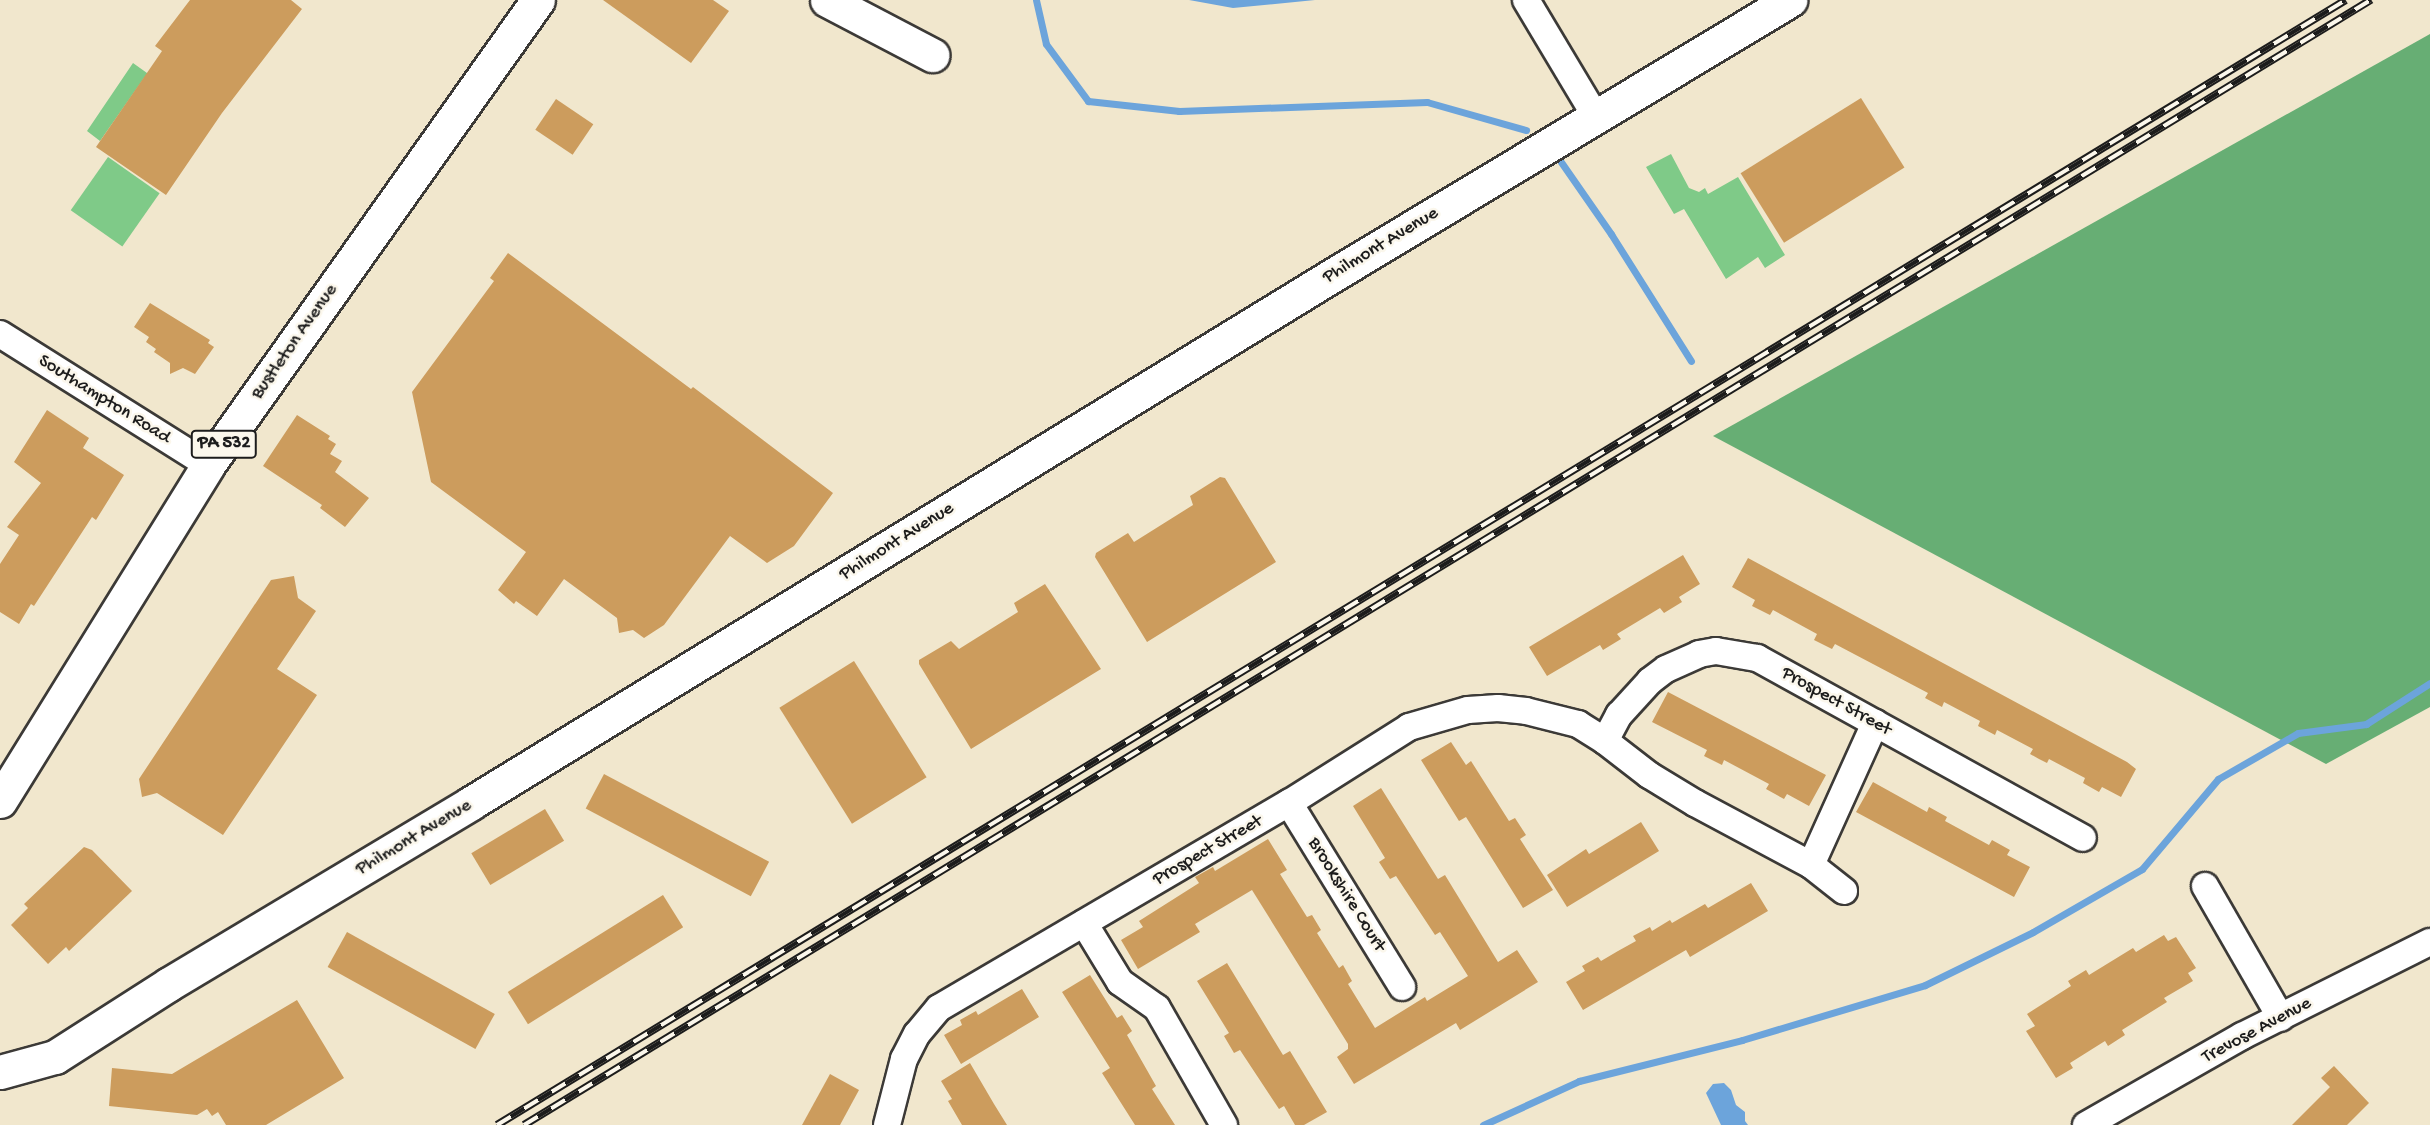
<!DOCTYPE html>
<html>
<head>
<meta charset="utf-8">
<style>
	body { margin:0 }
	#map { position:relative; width:2430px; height:1125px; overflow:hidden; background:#f1e7cd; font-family:"Gochi Hand",sans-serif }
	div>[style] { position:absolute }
	.green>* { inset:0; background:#7fca88; transform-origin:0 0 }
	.forest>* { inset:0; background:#67ae74 }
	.water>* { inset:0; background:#6ca4db }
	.stream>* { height:7px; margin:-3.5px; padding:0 3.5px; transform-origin:3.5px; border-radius:3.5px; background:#6ca4db }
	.building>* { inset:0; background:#cc9c5d; transform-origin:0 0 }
	.roads { filter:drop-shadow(2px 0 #3c3a37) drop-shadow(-2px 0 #3c3a37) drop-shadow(0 2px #3c3a37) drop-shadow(0 -2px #3c3a37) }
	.minor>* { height:26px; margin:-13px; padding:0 13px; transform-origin:13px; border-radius:13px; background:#fff }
	.major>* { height:33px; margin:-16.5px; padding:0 16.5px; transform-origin:16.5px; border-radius:16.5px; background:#fff }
	.rail>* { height:8px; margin-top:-4px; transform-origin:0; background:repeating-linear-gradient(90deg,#fbf7ec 0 16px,#1c1c1c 0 32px); box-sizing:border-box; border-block:2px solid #1c1c1c }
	span { translate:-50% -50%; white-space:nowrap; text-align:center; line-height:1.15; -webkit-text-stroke:5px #fbf7ec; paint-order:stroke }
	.shield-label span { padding:2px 5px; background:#fbf7ec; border:2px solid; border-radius:5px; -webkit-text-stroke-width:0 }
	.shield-label { font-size:18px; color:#1c1c1c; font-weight:700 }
	.street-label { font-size:19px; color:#1c1c1c }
</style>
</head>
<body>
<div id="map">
	<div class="green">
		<i style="clip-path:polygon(133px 63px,154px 78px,144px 78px,100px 141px,87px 131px)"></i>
		<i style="clip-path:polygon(1671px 154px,1689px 188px,1699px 192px,1705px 188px,1708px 194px,1738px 177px,1785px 255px,1765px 268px,1758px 257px,1726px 279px,1684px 209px,1674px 214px,1646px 167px)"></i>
		<i style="left:108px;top:157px;width:63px;height:65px;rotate:35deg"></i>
	</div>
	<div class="forest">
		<i style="clip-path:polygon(2430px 34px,2430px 707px,2326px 764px,1713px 436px)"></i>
	</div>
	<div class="water">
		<i style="clip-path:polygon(1189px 0,1315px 0,1233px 8px)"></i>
		<i style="clip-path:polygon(1724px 1083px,1731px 1090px,1736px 1105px,1745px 1112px,1745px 1121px,1748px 1125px,1721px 1125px,1706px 1093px,1713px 1084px)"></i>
	</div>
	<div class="stream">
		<i style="left:1036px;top:0;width:45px;rotate:77.2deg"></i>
		<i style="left:1046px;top:44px;width:71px;rotate:53.6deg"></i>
		<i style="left:1088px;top:101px;width:92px;rotate:6.3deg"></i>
		<i style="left:1179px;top:111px;width:248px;rotate:-2.1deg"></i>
		<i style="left:1427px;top:102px;width:103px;rotate:15.8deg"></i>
		<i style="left:1561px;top:162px;width:88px;rotate:55.2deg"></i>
		<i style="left:1611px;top:234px;width:150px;rotate:57.8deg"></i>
		<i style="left:1483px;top:1125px;width:106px;rotate:-24.6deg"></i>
		<i style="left:1579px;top:1081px;width:168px;rotate:-14.1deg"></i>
		<i style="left:1742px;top:1040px;width:191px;rotate:-16.7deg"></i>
		<i style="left:1925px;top:985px;width:120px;rotate:-26.1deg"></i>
		<i style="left:2033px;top:932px;width:126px;rotate:-30deg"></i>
		<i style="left:2142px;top:869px;width:118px;rotate:-49.8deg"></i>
		<i style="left:2218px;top:779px;width:92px;rotate:-29.9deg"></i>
		<i style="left:2298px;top:733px;width:69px;rotate:-7.5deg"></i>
		<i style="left:2366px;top:724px;width:76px;rotate:-32.6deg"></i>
	</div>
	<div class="building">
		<i style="clip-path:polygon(190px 0,291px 0,302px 9px,222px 113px,166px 195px,96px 147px,162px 51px,155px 46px)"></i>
		<i style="clip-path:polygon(603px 0,713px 0,729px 11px,691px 63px)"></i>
		<i style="left:1861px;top:98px;width:82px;height:142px;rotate:58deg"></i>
		<i style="left:556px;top:99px;width:45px;height:37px;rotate:34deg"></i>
		<i style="clip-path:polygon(508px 253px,691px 389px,693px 387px,833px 493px,794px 546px,767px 563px,730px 536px,664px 625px,644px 638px,633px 630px,619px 633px,617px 618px,564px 579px,537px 616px,516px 601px,514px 604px,498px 590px,526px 552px,431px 482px,412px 392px,494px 281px,490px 278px)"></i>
		<i style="clip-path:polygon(150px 303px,210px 340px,208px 343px,214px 347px,195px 374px,183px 368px,170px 374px,170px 363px,154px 352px,156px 349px,146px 342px,149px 337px,134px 327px)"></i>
		<i style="clip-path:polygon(47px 410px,89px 438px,83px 448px,124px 475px,96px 520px,92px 517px,34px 606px,31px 604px,19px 624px,0 612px,0 564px,19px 535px,7px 527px,41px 483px,14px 462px)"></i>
		<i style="clip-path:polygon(297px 415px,330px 436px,328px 439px,336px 444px,330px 454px,342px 461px,335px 472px,369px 498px,345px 527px,320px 508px,322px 505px,263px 466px)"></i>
		<i style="clip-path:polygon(1220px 477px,1225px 478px,1276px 562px,1147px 642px,1095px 557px,1096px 553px,1128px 533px,1134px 542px,1193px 505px,1190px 496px)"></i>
		<i style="clip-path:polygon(1683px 555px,1700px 584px,1679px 597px,1682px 602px,1664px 613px,1660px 608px,1617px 634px,1621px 639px,1603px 650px,1600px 645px,1547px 676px,1529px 647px)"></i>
		<i style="clip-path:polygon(1748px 558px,2127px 762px,2136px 769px,2121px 797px,2102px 787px,2099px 792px,2083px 783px,2085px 778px,2049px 759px,2047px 763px,2039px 759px,2030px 754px,2033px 749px,1997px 730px,1995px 735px,1978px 726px,1980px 721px,1944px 702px,1942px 707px,1925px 698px,1928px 693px,1835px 644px,1832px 649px,1814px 640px,1817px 634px,1773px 610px,1770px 615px,1752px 606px,1755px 600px,1732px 587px)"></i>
		<i style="clip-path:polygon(294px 576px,298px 598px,316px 611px,277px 669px,317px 695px,223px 835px,157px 793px,142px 797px,139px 779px,271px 580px)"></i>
		<i style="clip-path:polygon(1045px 584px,1101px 669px,971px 749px,919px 664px,919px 660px,951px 641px,959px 649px,1018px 612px,1014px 603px)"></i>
		<i style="left:854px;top:661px;width:137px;height:88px;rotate:58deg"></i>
		<i style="clip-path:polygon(1668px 692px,1826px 775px,1809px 806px,1787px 794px,1784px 799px,1766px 789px,1769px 784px,1724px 760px,1722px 765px,1704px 756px,1707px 750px,1652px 722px)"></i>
		<i style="clip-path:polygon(1451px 742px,1466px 765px,1471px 761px,1509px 821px,1515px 818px,1526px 835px,1520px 839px,1553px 890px,1523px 908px,1466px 817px,1459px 821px,1421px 760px)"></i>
		<i style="left:604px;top:774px;width:187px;height:39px;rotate:28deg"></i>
		<i style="clip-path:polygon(1873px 782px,1927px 812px,1929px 807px,1947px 817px,1945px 821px,1989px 845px,1992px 840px,2010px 850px,2007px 855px,2030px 867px,2014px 897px,1856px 812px)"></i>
		<i style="clip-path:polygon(1381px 788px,1438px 879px,1445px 875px,1498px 962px,1517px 950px,1538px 982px,1460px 1030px,1456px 1023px,1354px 1084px,1337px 1057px,1348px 1049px,1348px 1044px,1252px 890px,1195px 924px,1200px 932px,1138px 969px,1121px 940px,1143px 927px,1139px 921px,1199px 883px,1195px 877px,1213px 867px,1215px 871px,1268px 839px,1287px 870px,1280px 874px,1307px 917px,1312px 915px,1321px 930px,1317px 933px,1339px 968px,1343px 965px,1352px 981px,1348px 984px,1375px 1028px,1425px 997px,1427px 1001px,1468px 976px,1440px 932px,1435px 935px,1396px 876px,1390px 879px,1379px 862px,1385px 858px,1353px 806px)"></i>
		<i style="left:545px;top:809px;width:37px;height:86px;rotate:59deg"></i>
		<i style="clip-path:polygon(1641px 822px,1659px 851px,1567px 907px,1547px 875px,1586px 849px,1589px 854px)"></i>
		<i style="clip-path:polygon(84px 847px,92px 850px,132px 891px,69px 951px,66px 947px,48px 964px,11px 925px,28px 908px,24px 904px)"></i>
		<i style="clip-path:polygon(1751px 883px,1768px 911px,1690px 957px,1686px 950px,1583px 1010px,1566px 982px,1585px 971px,1582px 966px,1598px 957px,1601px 961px,1618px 951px,1636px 941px,1633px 936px,1650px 927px,1652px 931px,1670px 920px,1672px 923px,1705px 904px,1708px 908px)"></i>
		<i style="left:663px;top:895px;width:38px;height:183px;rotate:58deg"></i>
		<i style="left:347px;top:932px;width:169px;height:40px;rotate:29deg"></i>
		<i style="clip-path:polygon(2164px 935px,2168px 941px,2176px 937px,2196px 968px,2188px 973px,2193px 981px,2164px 998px,2167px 1002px,2122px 1030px,2125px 1035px,2108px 1046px,2105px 1041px,2070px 1063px,2073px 1068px,2056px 1078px,2026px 1031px,2035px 1026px,2027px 1014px,2071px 986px,2068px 981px,2086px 970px,2089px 975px,2133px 948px,2136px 952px)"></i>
		<i style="clip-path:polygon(1227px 963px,1283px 1055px,1290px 1051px,1327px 1112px,1304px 1125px,1295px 1125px,1284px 1106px,1279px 1109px,1240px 1050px,1234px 1053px,1224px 1036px,1229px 1033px,1197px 981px)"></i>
		<i style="clip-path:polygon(1090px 975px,1117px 1018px,1122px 1015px,1132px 1031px,1127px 1035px,1156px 1086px,1152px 1089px,1175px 1125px,1135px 1125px,1102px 1073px,1110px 1068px,1062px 992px)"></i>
		<i style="clip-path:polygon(1022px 989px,1039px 1017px,961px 1064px,944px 1035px,962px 1025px,960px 1020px,976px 1011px,978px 1015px)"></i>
		<i style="clip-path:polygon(297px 1000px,344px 1078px,266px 1125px,226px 1125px,218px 1112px,212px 1116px,207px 1109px,197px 1115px,109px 1106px,112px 1068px,172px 1074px)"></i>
		<i style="clip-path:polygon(970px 1063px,994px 1104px,1007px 1125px,962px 1125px,948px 1101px,952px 1099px,941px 1081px)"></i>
		<i style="clip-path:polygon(2334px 1066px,2369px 1103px,2347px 1125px,2292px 1125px,2330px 1087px,2321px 1078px)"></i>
		<i style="clip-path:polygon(830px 1074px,859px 1090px,840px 1125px,802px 1125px)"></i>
	</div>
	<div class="roads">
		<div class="minor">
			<i style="left:1526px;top:0;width:136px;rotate:59.1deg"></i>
			<i style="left:0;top:334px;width:246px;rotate:32.2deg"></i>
			<i style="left:1605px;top:741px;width:56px;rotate:37.7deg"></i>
			<i style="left:1649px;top:775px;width:54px;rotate:31.3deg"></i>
			<i style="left:1695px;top:803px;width:132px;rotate:28.1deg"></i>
			<i style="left:1811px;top:865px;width:42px;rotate:38.2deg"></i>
			<i style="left:1289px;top:803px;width:216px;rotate:58.4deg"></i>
			<i style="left:1811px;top:865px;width:156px;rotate:-65.7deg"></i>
			<i style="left:2205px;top:886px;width:152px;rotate:60.1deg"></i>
			<i style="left:1084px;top:923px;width:69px;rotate:58.6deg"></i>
			<i style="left:1120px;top:982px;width:45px;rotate:35.1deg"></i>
			<i style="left:1157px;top:1008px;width:135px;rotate:60.2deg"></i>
			<i style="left:887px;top:1125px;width:68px;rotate:-75.6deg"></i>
			<i style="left:904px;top:1059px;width:28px;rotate:-63deg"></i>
			<i style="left:917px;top:1034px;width:34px;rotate:-50deg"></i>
			<i style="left:939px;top:1008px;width:406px;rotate:-30.4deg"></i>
			<i style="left:1289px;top:803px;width:142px;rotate:-32.3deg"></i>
			<i style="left:1409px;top:727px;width:61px;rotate:-16.1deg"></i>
			<i style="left:1468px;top:710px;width:30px;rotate:-4deg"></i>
			<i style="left:1498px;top:708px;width:28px;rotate:6deg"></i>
			<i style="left:1526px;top:711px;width:54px;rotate:14deg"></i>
			<i style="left:1578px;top:724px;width:32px;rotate:32deg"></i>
			<i style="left:1605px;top:741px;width:30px;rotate:-62deg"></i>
			<i style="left:1619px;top:715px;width:46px;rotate:-47.6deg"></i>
			<i style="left:1650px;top:681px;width:20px;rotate:-37deg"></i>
			<i style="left:1666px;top:669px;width:36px;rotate:-24deg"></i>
			<i style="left:1699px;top:654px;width:17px;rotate:-10deg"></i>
			<i style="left:1716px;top:651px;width:42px;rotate:9.7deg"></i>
			<i style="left:1757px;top:658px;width:372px;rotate:28.9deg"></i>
			<i style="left:2086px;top:1125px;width:180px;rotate:-29.7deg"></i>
			<i style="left:2242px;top:1036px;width:210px;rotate:-26.6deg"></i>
		</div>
		<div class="major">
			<i style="left:827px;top:0;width:119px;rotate:27.6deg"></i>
			<i style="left:0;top:801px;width:395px;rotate:-58.2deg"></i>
			<i style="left:208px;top:465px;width:570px;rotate:-54.64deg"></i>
			<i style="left:0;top:1072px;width:57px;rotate:-15.3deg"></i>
			<i style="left:55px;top:1057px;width:135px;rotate:-32.6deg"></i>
			<i style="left:169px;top:984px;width:352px;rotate:-30.9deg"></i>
			<i style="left:471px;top:803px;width:1017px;rotate:-31.49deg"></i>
			<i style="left:1338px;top:272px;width:528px;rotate:-31.04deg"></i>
		</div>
	</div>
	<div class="rail">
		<i style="left:497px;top:1125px;width:2164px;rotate:-31.32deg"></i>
		<i style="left:524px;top:1125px;width:2163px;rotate:-31.35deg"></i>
	</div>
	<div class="shield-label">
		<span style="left:224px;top:444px">PA 532</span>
	</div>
	<div class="street-label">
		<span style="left:1381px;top:246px;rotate:-31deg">Philmont Avenue</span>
		<span style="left:295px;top:342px;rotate:-55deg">Bustleton Avenue</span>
		<span style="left:104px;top:400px;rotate:32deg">Southampton Road</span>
		<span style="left:897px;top:542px;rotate:-32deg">Philmont Avenue</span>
		<span style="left:1836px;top:702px;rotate:29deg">Prospect Street</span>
		<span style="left:414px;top:838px;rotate:-31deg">Philmont Avenue</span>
		<span style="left:1208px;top:851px;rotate:-30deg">Prospect Street</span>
		<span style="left:1346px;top:895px;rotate:58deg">Brookshire Court</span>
		<span style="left:2257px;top:1031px;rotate:-28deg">Trevose Avenue</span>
	</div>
</div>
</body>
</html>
